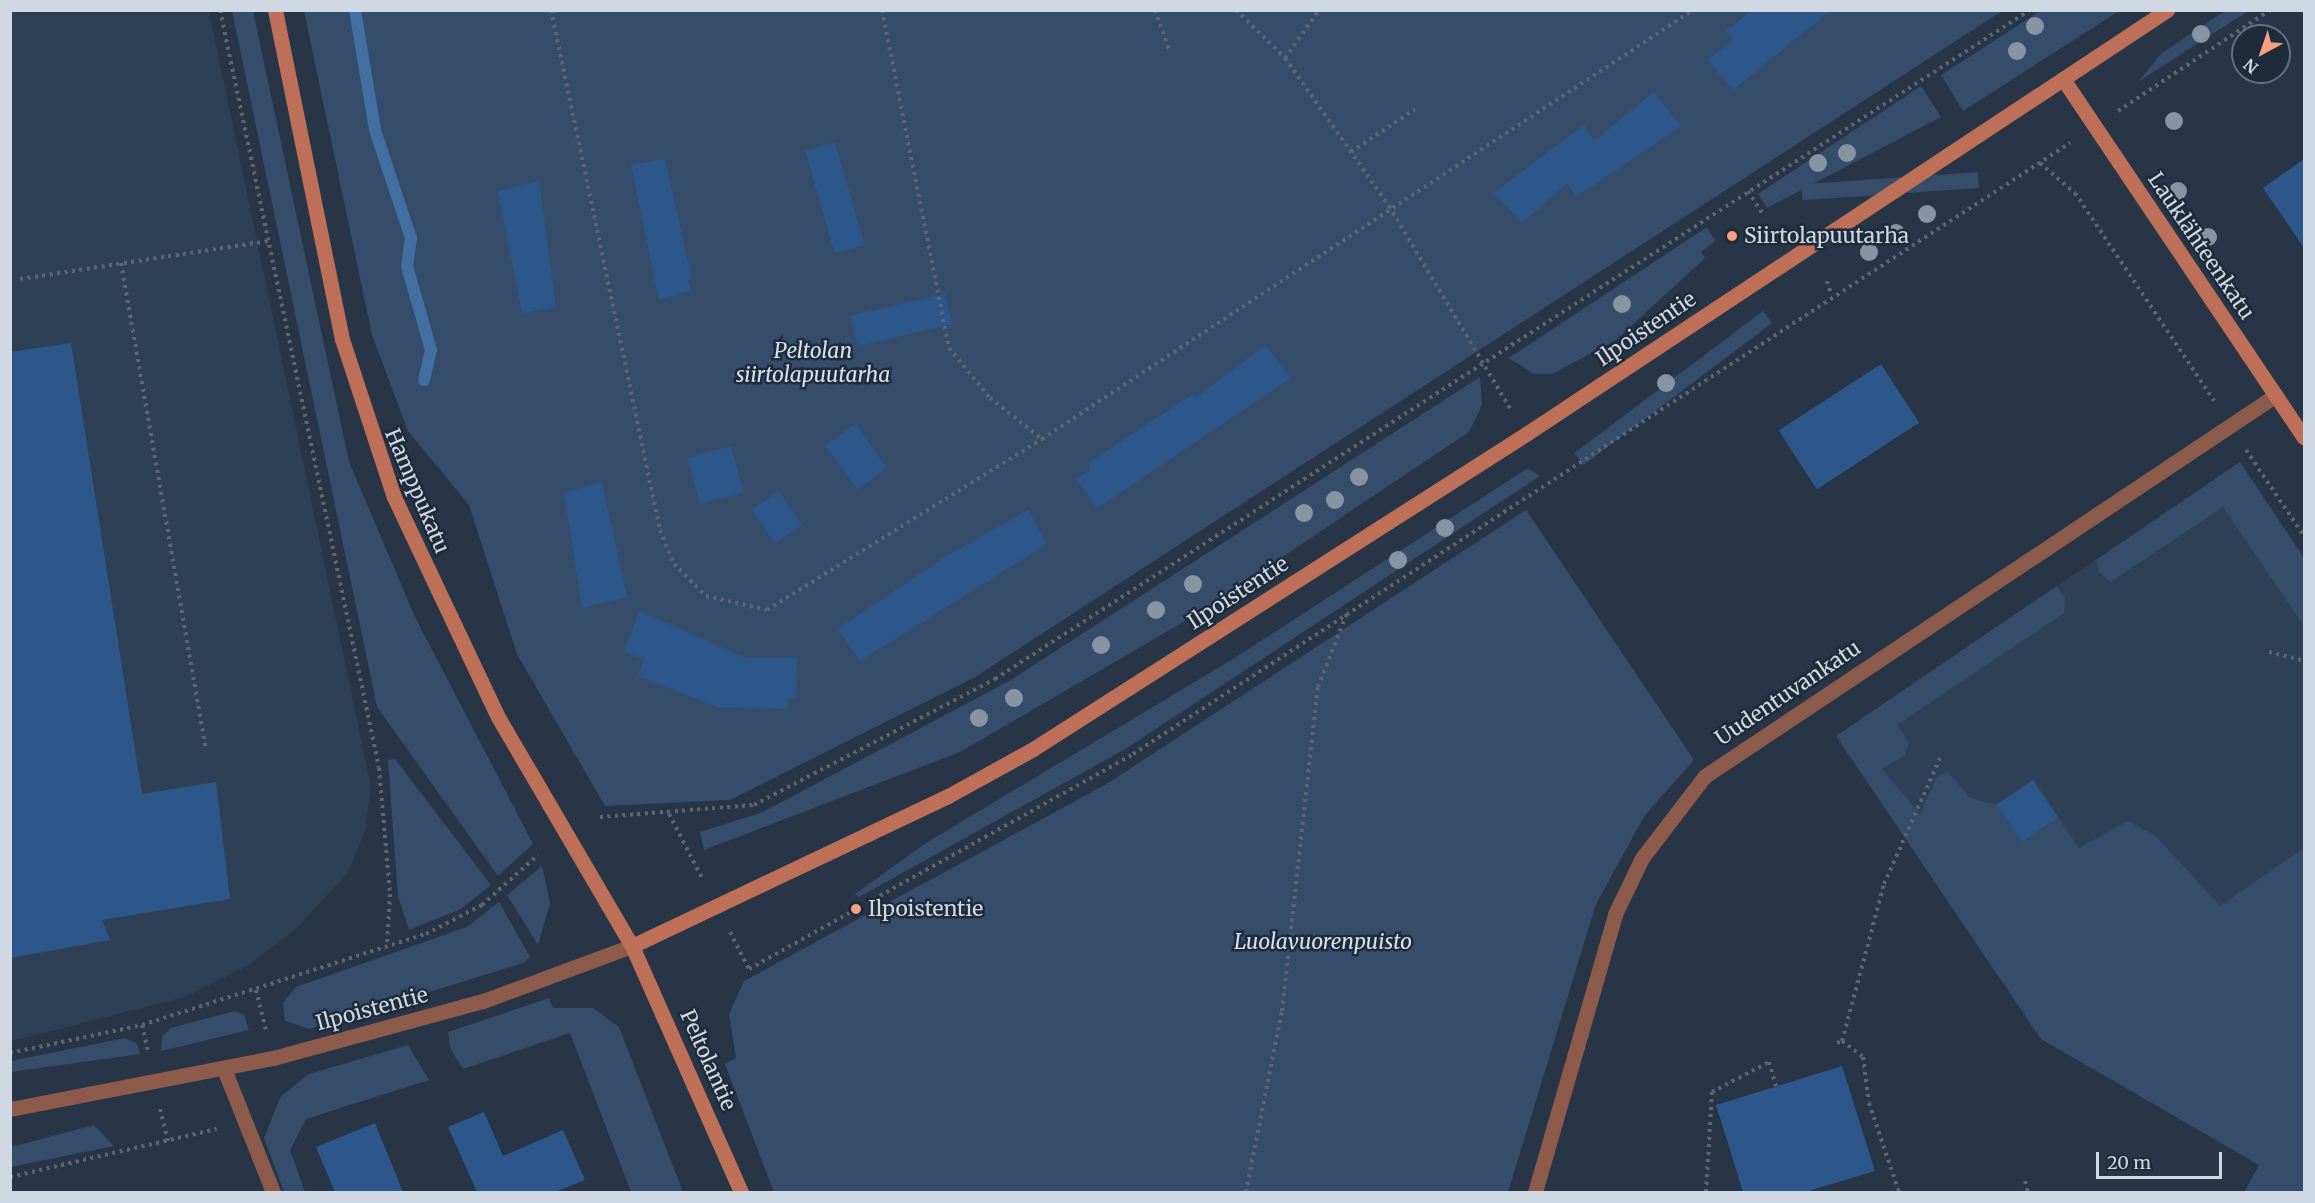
<!DOCTYPE html>
<html>
<head>
<meta charset="utf-8">
<style>
	body { margin:0 }
	#map { position:relative; width:2315px; height:1203px; overflow:hidden; background:#283546; font-family:Merriweather,serif }
	div>[style] { position:absolute }
	.built>* { inset:0; background:#2e4056 }
	.green>* { inset:0; background:#354d6b; transform-origin:0 0 }
	.stream>* { height:12px; margin:-6px; padding:0 6px; transform-origin:6px; border-radius:6px; background:#436ea2 }
	.building>* { inset:0; background:#2d578a; transform-origin:0 0 }
	.path>* { height:4px; margin-top:-2px; transform-origin:0; background:repeating-linear-gradient(90deg,#5a6675 0 3px,transparent 0 7.5px) }
	.street>* { height:15px; margin:-7.5px; padding:0 7.5px; transform-origin:7.5px; border-radius:7.5px; background:#8d5b4c }
	.secondary>* { height:15px; margin:-7.5px; padding:0 7.5px; transform-origin:7.5px; border-radius:7.5px; background:#bd6f57 }
	.trees>* { width:18px; height:18px; margin:-9px; border-radius:50%; background:#8794a4 }
	.dots>* { width:16px; height:16px; translate:-50% -50%; box-sizing:border-box; border:3px solid #1e2b3b; border-radius:50% }
	span { translate:-50% -50%; white-space:nowrap; text-align:center; line-height:1.15; -webkit-text-stroke:5px #1e2b3b; paint-order:stroke }
	.poi-label { font-size:21px; color:#d0d8e3 }
	.left { translate:0 -50%; text-align:left }
	.street-label { font-size:21px; color:#d0d8e3 }
	.park-label { font-size:21px; color:#d4e1f0; font-style:italic }
	.frame { position:absolute; inset:0; border:12px solid #d0d8e3; pointer-events:none }
	.north { position:absolute; left:2231px; top:24px; width:60px; height:60px; box-sizing:border-box; background:#1e2b3b; border:2px solid #65707e; border-radius:50%; rotate:220deg; font-size:16px; font-weight:700; line-height:24px; text-align:center; color:#d0d8e3 }
	.north::after { content:''; display:block; margin:auto; width:21px; height:27px; background:#f39f84; clip-path:polygon(50% 0,100% 100%,50% 72%,0 100%) }
	.scale { position:absolute; left:2096px; top:1152px; width:126px; height:27px; box-sizing:border-box; border:3px solid #d0d8e3; border-top:0; padding-left:8px; font-size:18px; line-height:21px; white-space:nowrap; color:#d0d8e3; -webkit-text-stroke:4px #1e2b3b; paint-order:stroke }
</style>
</head>
<body>
<div id="map">
	<div class="built">
		<i style="clip-path:polygon(10px 11px,209px 11px,371px 787px,365px 831px,348px 872px,297px 928px,247px 966px,185px 997px,11px 1041px)"></i>
		<i style="clip-path:polygon(2240px 462px,2304px 558px,2304px 1088px,2041px 1039px,1836px 736px)"></i>
	</div>
	<div class="green">
		<i style="clip-path:polygon(232px 11px,253px 11px,349px 462px,416px 619px,533px 844px,498px 876px,377px 707px)"></i>
		<i style="clip-path:polygon(304px 11px,2002px 11px,975px 677px,730px 800px,605px 806px,517px 654px,469px 505px,408px 431px,372px 335px)"></i>
		<i style="clip-path:polygon(2040px 11px,2119px 11px,1963px 111px,1941px 75px)"></i>
		<i style="clip-path:polygon(2225px 11px,2248px 11px,2138px 82px,2162px 53px)"></i>
		<i style="clip-path:polygon(1921px 86px,1941px 117px,1767px 208px,1758px 194px)"></i>
		<i style="left:1978px;top:172px;width:16px;height:177px;rotate:86deg"></i>
		<i style="clip-path:polygon(1707px 227px,1715px 241px,1701px 252px,1705px 258px,1616px 340px,1552px 374px,1534px 374px,1509px 358px)"></i>
		<i style="left:1763px;top:311px;width:15px;height:236px;rotate:53deg"></i>
		<i style="clip-path:polygon(1480px 377px,1482px 405px,1469px 432px,1197px 614px,960px 752px,704px 850px,700px 832px,763px 812px,1009px 681px)"></i>
		<i style="clip-path:polygon(2240px 462px,2304px 558px,2304px 626px,2223px 507px,2110px 582px,2099px 572px,2096px 560px)"></i>
		<i style="clip-path:polygon(1528px 468px,1540px 476px,1127px 748px,859px 897px,855px 894px,926px 843px,1233px 659px)"></i>
		<i style="clip-path:polygon(1526px 510px,1694px 760px,1645px 815px,1596px 904px,1508px 1192px,774px 1192px,725px 1064px,736px 1058px,729px 1014px,744px 981px,1105px 785px)"></i>
		<i style="clip-path:polygon(2057px 586px,2065px 598px,2064px 613px,1897px 725px,1909px 743px,1905px 755px,1882px 769px,1920px 814px,1936px 778px,1948px 771px,1970px 798px,1997px 805px,2022px 841px,2058px 817px,2079px 848px,2128px 821px,2155px 835px,2220px 906px,2304px 848px,2304px 1192px,2244px 1192px,2259px 1165px,2041px 1039px,1836px 736px)"></i>
		<i style="clip-path:polygon(395px 759px,491px 885px,461px 909px,409px 930px,398px 896px,388px 760px)"></i>
		<i style="clip-path:polygon(542px 866px,550px 903px,538px 945px,507px 895px)"></i>
		<i style="clip-path:polygon(499px 902px,530px 957px,523px 963px,310px 1029px,285px 1021px,283px 1003px,296px 987px,467px 927px)"></i>
		<i style="clip-path:polygon(549px 998px,553px 1008px,593px 1008px,619px 1027px,683px 1192px,631px 1192px,570px 1033px,463px 1069px,450px 1048px,448px 1032px)"></i>
		<i style="clip-path:polygon(235px 1011px,244px 1015px,249px 1030px,161px 1051px,162px 1037px,171px 1028px)"></i>
		<i style="clip-path:polygon(125px 1038px,137px 1044px,140px 1054px,11px 1072px,11px 1061px)"></i>
		<i style="clip-path:polygon(408px 1045px,429px 1080px,306px 1119px,290px 1150px,305px 1192px,284px 1192px,264px 1138px,281px 1096px,309px 1074px)"></i>
		<i style="clip-path:polygon(94px 1125px,114px 1146px,11px 1167px,11px 1147px)"></i>
	</div>
	<div class="stream">
		<i style="left:355px;top:10px;width:122px;rotate:80.5deg"></i>
		<i style="left:375px;top:130px;width:114px;rotate:71.6deg"></i>
		<i style="left:411px;top:238px;width:28px;rotate:98deg"></i>
		<i style="left:407px;top:266px;width:87px;rotate:74.1deg"></i>
		<i style="left:431px;top:350px;width:31px;rotate:103deg"></i>
	</div>
	<div class="building">
		<i style="clip-path:polygon(1752px 10px,1831px 10px,1733px 90px,1708px 60px,1733px 40px,1726px 31px)"></i>
		<i style="clip-path:polygon(1654px 92px,1681px 126px,1576px 197px,1567px 183px,1522px 223px,1494px 193px,1584px 125px,1594px 141px)"></i>
		<i style="left:835px;top:142px;width:107px;height:31px;rotate:74deg"></i>
		<i style="clip-path:polygon(665px 159px,692px 279px,688px 280px,691px 291px,659px 300px,631px 165px)"></i>
		<i style="clip-path:polygon(2304px 159px,2304px 248px,2263px 188px)"></i>
		<i style="clip-path:polygon(539px 181px,556px 307px,522px 313px,498px 191px)"></i>
		<i style="left:945px;top:294px;width:31px;height:97px;rotate:77deg"></i>
		<i style="clip-path:polygon(71px 343px,142px 794px,216px 782px,230px 899px,102px 920px,110px 940px,10px 958px,10px 352px)"></i>
		<i style="clip-path:polygon(1266px 345px,1291px 378px,1097px 508px,1077px 479px,1091px 469px,1088px 463px,1193px 394px,1195px 398px)"></i>
		<i style="left:1881px;top:364px;width:70px;height:122px;rotate:57deg"></i>
		<i style="left:856px;top:424px;width:54px;height:37px;rotate:55deg"></i>
		<i style="left:731px;top:446px;width:48px;height:45px;rotate:75deg"></i>
		<i style="clip-path:polygon(602px 482px,627px 597px,582px 608px,564px 493px)"></i>
		<i style="left:779px;top:491px;width:41px;height:33px;rotate:56deg"></i>
		<i style="clip-path:polygon(1028px 510px,1047px 544px,860px 661px,838px 629px,945px 557px)"></i>
		<i style="clip-path:polygon(639px 611px,746px 658px,797px 658px,796px 699px,788px 698px,788px 709px,717px 707px,638px 676px,644px 659px,624px 652px)"></i>
		<i style="left:2033px;top:780px;width:45px;height:44px;rotate:56deg"></i>
		<i style="clip-path:polygon(1842px 1066px,1875px 1171px,1805px 1192px,1743px 1192px,1716px 1105px)"></i>
		<i style="clip-path:polygon(484px 1112px,503px 1156px,563px 1130px,585px 1180px,555px 1192px,477px 1192px,448px 1127px)"></i>
		<i style="clip-path:polygon(375px 1123px,403px 1192px,335px 1192px,316px 1147px)"></i>
	</div>
	<div class="path">
		<i style="left:220px;top:10px;width:774px;rotate:78.15deg"></i>
		<i style="left:379px;top:768px;width:126px;rotate:85deg"></i>
		<i style="left:390px;top:894px;width:52px;rotate:93.3deg"></i>
		<i style="left:551px;top:10px;width:531px;rotate:78.16deg"></i>
		<i style="left:660px;top:530px;width:37px;rotate:68deg"></i>
		<i style="left:674px;top:564px;width:45px;rotate:45deg"></i>
		<i style="left:706px;top:596px;width:63px;rotate:12.9deg"></i>
		<i style="left:767px;top:610px;width:324px;rotate:-31.9deg"></i>
		<i style="left:1042px;top:439px;width:780px;rotate:-33.38deg"></i>
		<i style="left:882px;top:10px;width:345px;rotate:78.8deg"></i>
		<i style="left:949px;top:348px;width:65px;rotate:50.6deg"></i>
		<i style="left:990px;top:398px;width:66px;rotate:38.3deg"></i>
		<i style="left:1155px;top:10px;width:45px;rotate:70.3deg"></i>
		<i style="left:1236px;top:10px;width:69px;rotate:44.4deg"></i>
		<i style="left:1285px;top:58px;width:181px;rotate:54.9deg"></i>
		<i style="left:1389px;top:206px;width:238px;rotate:59.1deg"></i>
		<i style="left:1285px;top:58px;width:59px;rotate:-54.7deg"></i>
		<i style="left:2118px;top:111px;width:182px;rotate:-33.6deg"></i>
		<i style="left:1351px;top:152px;width:77px;rotate:-33.9deg"></i>
		<i style="left:2040px;top:163px;width:46px;rotate:40.6deg"></i>
		<i style="left:2075px;top:193px;width:250px;rotate:56.2deg"></i>
		<i style="left:1748px;top:191px;width:30px;rotate:57deg"></i>
		<i style="left:121px;top:263px;width:494px;rotate:80.1deg"></i>
		<i style="left:20px;top:279px;width:252px;rotate:-8.7deg"></i>
		<i style="left:1827px;top:281px;width:14px;rotate:73deg"></i>
		<i style="left:2246px;top:450px;width:104px;rotate:56deg"></i>
		<i style="left:2269px;top:652px;width:36px;rotate:14deg"></i>
		<i style="left:669px;top:814px;width:74px;rotate:62.7deg"></i>
		<i style="left:600px;top:817px;width:154px;rotate:-4.5deg"></i>
		<i style="left:754px;top:805px;width:272px;rotate:-27.6deg"></i>
		<i style="left:995px;top:679px;width:1232px;rotate:-32.88deg"></i>
		<i style="left:730px;top:932px;width:42px;rotate:62.8deg"></i>
		<i style="left:749px;top:969px;width:440px;rotate:-29.2deg"></i>
		<i style="left:1133px;top:754px;width:1119px;rotate:-33.11deg"></i>
		<i style="left:256px;top:990px;width:41px;rotate:76deg"></i>
		<i style="left:142px;top:1025px;width:28px;rotate:77deg"></i>
		<i style="left:1842px;top:1041px;width:26px;rotate:37deg"></i>
		<i style="left:1863px;top:1057px;width:46px;rotate:82.6deg"></i>
		<i style="left:1869px;top:1103px;width:94px;rotate:71.4deg"></i>
		<i style="left:1837px;top:1043px;width:5px;rotate:-22deg"></i>
		<i style="left:1842px;top:1041px;width:163px;rotate:-75deg"></i>
		<i style="left:1884px;top:884px;width:138px;rotate:-66deg"></i>
		<i style="left:10px;top:1053px;width:135px;rotate:-12deg"></i>
		<i style="left:142px;top:1025px;width:298px;rotate:-17.8deg"></i>
		<i style="left:426px;top:934px;width:63px;rotate:-27.4deg"></i>
		<i style="left:482px;top:905px;width:75px;rotate:-41.8deg"></i>
		<i style="left:160px;top:1109px;width:33px;rotate:76deg"></i>
		<i style="left:10px;top:1177px;width:212px;rotate:-13.1deg"></i>
		<i style="left:2025px;top:1181px;width:11px;rotate:75deg"></i>
		<i style="left:1246px;top:1192px;width:185px;rotate:-78.8deg"></i>
		<i style="left:1282px;top:1011px;width:326px;rotate:-83.7deg"></i>
		<i style="left:1318px;top:687px;width:83px;rotate:-68.7deg"></i>
		<i style="left:1706px;top:1192px;width:100px;rotate:-86.6deg"></i>
		<i style="left:1712px;top:1092px;width:64px;rotate:-27.8deg"></i>
		<i style="left:1769px;top:1062px;width:25px;rotate:74deg"></i>
	</div>
	<div class="street">
		<i style="left:224px;top:1069px;width:132px;rotate:68.3deg"></i>
		<i style="left:10px;top:1109px;width:268px;rotate:-11deg"></i>
		<i style="left:273px;top:1058px;width:218px;rotate:-15.2deg"></i>
		<i style="left:483px;top:1001px;width:159px;rotate:-20.3deg"></i>
		<i style="left:1535px;top:1192px;width:289px;rotate:-73.9deg"></i>
		<i style="left:1615px;top:914px;width:62px;rotate:-64.3deg"></i>
		<i style="left:1642px;top:858px;width:103px;rotate:-52.5deg"></i>
		<i style="left:1705px;top:776px;width:686px;rotate:-33.71deg"></i>
	</div>
	<div class="secondary">
		<i style="left:275px;top:10px;width:336px;rotate:78.5deg"></i>
		<i style="left:342px;top:339px;width:166px;rotate:71.8deg"></i>
		<i style="left:394px;top:497px;width:243px;rotate:64.7deg"></i>
		<i style="left:498px;top:717px;width:265px;rotate:59.7deg"></i>
		<i style="left:632px;top:946px;width:269px;rotate:66.1deg"></i>
		<i style="left:2063px;top:79px;width:432px;rotate:56.1deg"></i>
		<i style="left:632px;top:946px;width:350px;rotate:-25.4deg"></i>
		<i style="left:948px;top:796px;width:97px;rotate:-28.9deg"></i>
		<i style="left:1033px;top:749px;width:585px;rotate:-32.58deg"></i>
		<i style="left:1526px;top:434px;width:769px;rotate:-33.48deg"></i>
	</div>
	<div class="trees">
		<i style="left:2035px;top:26px"></i>
		<i style="left:2201px;top:34px"></i>
		<i style="left:2017px;top:51px"></i>
		<i style="left:2174px;top:121px"></i>
		<i style="left:1847px;top:153px"></i>
		<i style="left:1818px;top:163px"></i>
		<i style="left:2178px;top:191px"></i>
		<i style="left:1927px;top:214px"></i>
		<i style="left:1896px;top:233px"></i>
		<i style="left:2208px;top:237px"></i>
		<i style="left:1869px;top:252px"></i>
		<i style="left:1622px;top:304px"></i>
		<i style="left:1666px;top:383px"></i>
		<i style="left:1359px;top:477px"></i>
		<i style="left:1335px;top:500px"></i>
		<i style="left:1304px;top:513px"></i>
		<i style="left:1445px;top:528px"></i>
		<i style="left:1398px;top:560px"></i>
		<i style="left:1193px;top:584px"></i>
		<i style="left:1156px;top:610px"></i>
		<i style="left:1101px;top:645px"></i>
		<i style="left:1014px;top:698px"></i>
		<i style="left:979px;top:718px"></i>
	</div>
	<div class="dots">
		<i style="left:1732px;top:236px;background:#f39f84"></i>
		<i style="left:856px;top:909px;background:#f39f84"></i>
	</div>
	<div class="poi-label">
		<span class="left" style="left:1744px;top:236px">Siirtolapuutarha</span>
		<span class="left" style="left:868px;top:909px">Ilpoistentie</span>
	</div>
	<div class="street-label">
		<span style="left:2201px;top:246px;rotate:56deg">Lauklähteenkatu</span>
		<span style="left:1646px;top:329px;rotate:-34deg">Ilpoistentie</span>
		<span style="left:417px;top:491px;rotate:67deg">Hamppukatu</span>
		<span style="left:1238px;top:593px;rotate:-33deg">Ilpoistentie</span>
		<span style="left:1788px;top:693px;rotate:-34deg">Uudentuvankatu</span>
		<span style="left:372px;top:1009px;rotate:-15deg">Ilpoistentie</span>
		<span style="left:708px;top:1060px;rotate:66deg">Peltolantie</span>
	</div>
	<div class="park-label">
		<span style="left:813px;top:363px">Peltolan<br>siirtolapuutarha</span>
		<span style="left:1323px;top:942px">Luolavuorenpuisto</span>
	</div>
	<div class="frame"></div>
	<div class="north">N</div>
	<div class="scale">20 m</div>
</div>
</body>
</html>
